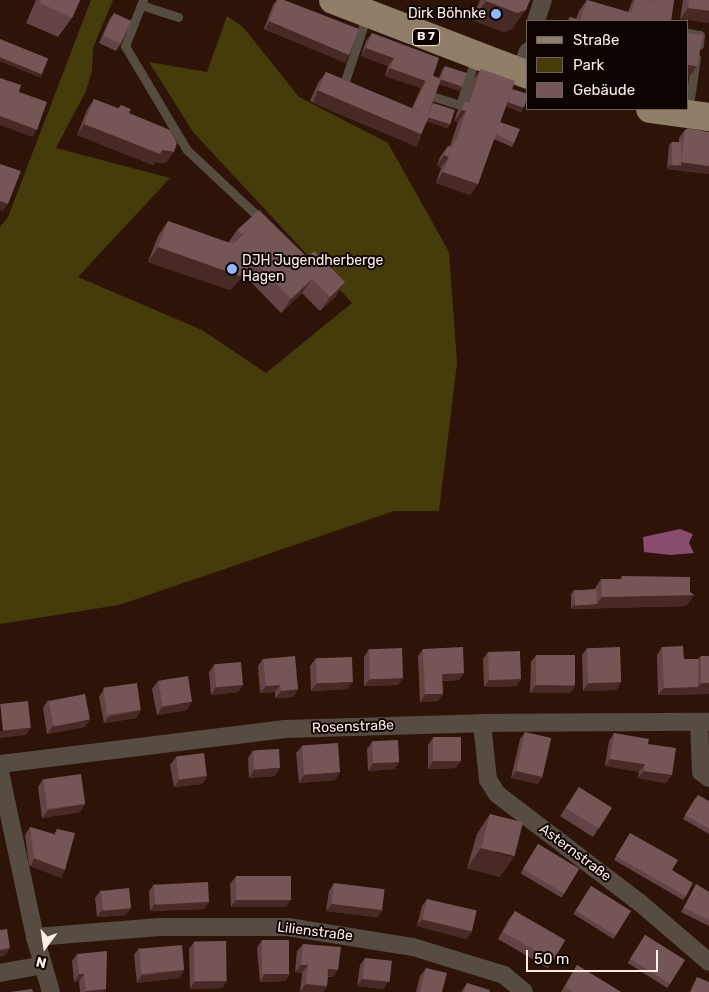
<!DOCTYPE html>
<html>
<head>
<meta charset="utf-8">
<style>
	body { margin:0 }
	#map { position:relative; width:709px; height:992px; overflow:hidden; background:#2d1308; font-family:Rubik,sans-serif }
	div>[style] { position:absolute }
	.green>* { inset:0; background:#463c0b }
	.water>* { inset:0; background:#894b6e }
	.lane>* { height:9px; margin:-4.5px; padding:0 4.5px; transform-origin:4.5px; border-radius:4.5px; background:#564c42 }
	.street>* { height:18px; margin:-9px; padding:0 9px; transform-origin:9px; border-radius:9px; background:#564c42 }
	.primary>* { height:28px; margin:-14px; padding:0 14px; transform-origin:14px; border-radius:14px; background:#917e68 }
	.wall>* { inset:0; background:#634446; transform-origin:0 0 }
	.shaded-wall>* { inset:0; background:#472926; transform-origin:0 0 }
	.building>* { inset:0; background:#745657; transform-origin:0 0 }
	.dots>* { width:14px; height:14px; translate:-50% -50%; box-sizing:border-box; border:2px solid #0d0402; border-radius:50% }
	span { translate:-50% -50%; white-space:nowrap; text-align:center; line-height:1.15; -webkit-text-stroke:4px #0d0402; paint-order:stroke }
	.shield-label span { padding:1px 4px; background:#0d0402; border:1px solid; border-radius:4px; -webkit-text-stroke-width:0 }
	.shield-label { font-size:12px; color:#fcede7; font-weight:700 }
	.poi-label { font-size:14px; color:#fcede7 }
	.right { translate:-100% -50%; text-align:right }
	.left { translate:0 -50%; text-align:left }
	.street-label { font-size:14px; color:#fcede7 }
	.legend { position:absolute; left:526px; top:20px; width:162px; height:90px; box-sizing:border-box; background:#0d0402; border:1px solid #6d615e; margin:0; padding:6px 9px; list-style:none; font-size:15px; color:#fcede7 }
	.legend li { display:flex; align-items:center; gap:10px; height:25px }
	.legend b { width:25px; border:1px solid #6d615e }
	.north { position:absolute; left:20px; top:922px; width:50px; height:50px; -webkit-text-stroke:4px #0d0402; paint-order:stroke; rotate:194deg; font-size:14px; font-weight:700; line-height:20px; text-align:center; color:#fcede7 }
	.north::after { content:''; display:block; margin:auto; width:18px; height:22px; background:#fcede7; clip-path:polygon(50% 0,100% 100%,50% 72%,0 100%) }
	.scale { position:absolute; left:526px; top:950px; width:132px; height:22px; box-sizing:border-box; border:2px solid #fcede7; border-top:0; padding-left:6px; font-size:15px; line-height:18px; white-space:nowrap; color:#fcede7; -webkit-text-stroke:4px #0d0402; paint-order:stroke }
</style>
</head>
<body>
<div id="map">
	<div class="green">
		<i style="clip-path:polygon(91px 0,113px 0,93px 48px,92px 71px,86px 91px,56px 148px,170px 178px,78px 277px,202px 330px,266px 373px,352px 303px,193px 132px,149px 62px,207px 72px,227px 16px,243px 27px,299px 97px,388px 143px,449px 252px,457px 363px,439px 511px,394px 511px,119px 605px,0 624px,0 227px,8px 217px)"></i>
	</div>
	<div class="water">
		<i style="clip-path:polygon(680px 529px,693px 534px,689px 543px,694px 553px,670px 555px,644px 552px,643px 537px)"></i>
	</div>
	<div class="lane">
		<i style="left:143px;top:0;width:49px;rotate:111.4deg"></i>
		<i style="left:125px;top:46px;width:121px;rotate:59.2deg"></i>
		<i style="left:187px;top:150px;width:104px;rotate:43.1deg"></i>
		<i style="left:141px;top:5px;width:39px;rotate:18deg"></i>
		<i style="left:688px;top:33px;width:12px;rotate:9deg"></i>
		<i style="left:700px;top:35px;width:10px;rotate:96deg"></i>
		<i style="left:344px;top:84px;width:73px;rotate:-71.6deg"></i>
		<i style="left:435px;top:97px;width:26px;rotate:18deg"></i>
		<i style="left:460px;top:105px;width:51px;rotate:-71.6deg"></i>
		<i style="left:688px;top:112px;width:55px;rotate:-81.6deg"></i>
	</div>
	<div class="street">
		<i style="left:536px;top:21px;width:22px;rotate:-72deg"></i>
		<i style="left:520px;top:73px;width:23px;rotate:-70deg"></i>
		<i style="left:699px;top:722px;width:50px;rotate:87.7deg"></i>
		<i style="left:701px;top:772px;width:10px;rotate:37deg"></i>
		<i style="left:482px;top:723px;width:57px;rotate:84deg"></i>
		<i style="left:488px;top:780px;width:17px;rotate:57deg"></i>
		<i style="left:497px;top:794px;width:178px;rotate:37.3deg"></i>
		<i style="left:639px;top:902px;width:92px;rotate:40.6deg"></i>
		<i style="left:0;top:764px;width:287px;rotate:-7deg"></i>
		<i style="left:285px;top:729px;width:197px;rotate:-1.7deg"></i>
		<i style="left:482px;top:723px;width:227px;rotate:-0.3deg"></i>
		<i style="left:0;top:772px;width:169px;rotate:78deg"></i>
		<i style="left:35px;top:937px;width:57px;rotate:73.8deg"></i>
		<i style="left:35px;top:937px;width:125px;rotate:-4.6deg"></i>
		<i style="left:160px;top:927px;width:128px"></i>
		<i style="left:288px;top:927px;width:127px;rotate:9.1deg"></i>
		<i style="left:413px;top:947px;width:95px;rotate:17.1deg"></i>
		<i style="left:504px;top:975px;width:26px;rotate:40deg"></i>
		<i style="left:0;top:973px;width:44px;rotate:-10.5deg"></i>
	</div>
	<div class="primary">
		<i style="left:333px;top:0;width:209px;rotate:21deg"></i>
		<i style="left:650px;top:109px;width:60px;rotate:7.7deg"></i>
	</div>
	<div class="wall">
		<i style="clip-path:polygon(36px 0,80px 0,72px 18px,58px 37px,26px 23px)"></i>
		<i style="clip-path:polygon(277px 0,284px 0,349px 55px,344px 62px,264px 29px,273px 5px)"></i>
		<i style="clip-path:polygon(480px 0,530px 0,512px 29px,504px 32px,472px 20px)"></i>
		<i style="clip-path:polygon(587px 0,628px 12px,631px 4px,633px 0,674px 0,671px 21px,567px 21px,570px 17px,576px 19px,579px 11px)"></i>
		<i style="clip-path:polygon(683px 0,709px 0,680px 19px)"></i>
		<i style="clip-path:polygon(114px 13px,121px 43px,116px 51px,99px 43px,109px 20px)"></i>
		<i style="clip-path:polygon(372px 33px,433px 76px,439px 78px,442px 70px,445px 66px,462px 87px,459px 91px,439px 84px,431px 106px,433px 103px,450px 124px,447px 128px,427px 121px,414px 145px,310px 101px,318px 83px,326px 72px,412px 108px,421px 88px,385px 76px,388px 66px,361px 56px,366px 41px)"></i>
		<i style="clip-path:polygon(481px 69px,512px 89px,523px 108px,521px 112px,506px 106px,500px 122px,514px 143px,512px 147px,494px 139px,478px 184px,470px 195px,436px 183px,441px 168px,437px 166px,440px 157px,448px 146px,450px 146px,458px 122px,454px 121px,457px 112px,465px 101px,466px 102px,473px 80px)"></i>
		<i style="clip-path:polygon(94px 99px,118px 108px,121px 105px,129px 113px,166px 163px,155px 162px,153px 165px,77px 135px,87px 110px)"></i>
		<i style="clip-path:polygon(685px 130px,709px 132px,709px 174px,667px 169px,669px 145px,672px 142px,679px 142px,679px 138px)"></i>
		<i style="clip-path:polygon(168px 221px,228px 243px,237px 230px,308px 258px,345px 282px,335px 297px,320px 311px,302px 293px,281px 313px,244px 275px,230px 290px,148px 262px,158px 236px)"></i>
		<i style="clip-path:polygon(622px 576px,690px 592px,694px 595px,686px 606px,571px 609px,571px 594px,574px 590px,594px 590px,601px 579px,620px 579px)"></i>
		<i style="clip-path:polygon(662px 647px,684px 659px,698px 659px,701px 656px,709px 656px,709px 694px,658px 695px,657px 655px)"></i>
		<i style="clip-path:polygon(587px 648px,621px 682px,616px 690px,583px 691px,582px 655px)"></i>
		<i style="clip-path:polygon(369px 649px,403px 678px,398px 685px,364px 686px,364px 657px)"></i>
		<i style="clip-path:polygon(423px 649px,464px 673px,459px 680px,442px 681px,443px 694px,438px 701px,420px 702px,418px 656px)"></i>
		<i style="clip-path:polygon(488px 652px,521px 679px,516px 686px,484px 687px,483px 659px)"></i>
		<i style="clip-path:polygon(536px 655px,575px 686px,570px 693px,530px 693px,531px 662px)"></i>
		<i style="clip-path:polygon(316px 658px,347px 689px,311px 691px,310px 666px)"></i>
		<i style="clip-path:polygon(263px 659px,298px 689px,293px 697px,275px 698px,275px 692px,260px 693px,258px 666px)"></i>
		<i style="clip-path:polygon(214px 665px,243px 685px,238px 692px,211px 695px,209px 672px)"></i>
		<i style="clip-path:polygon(158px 681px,187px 710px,157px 715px,152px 689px)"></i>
		<i style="clip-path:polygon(104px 689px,141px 710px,136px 718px,104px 723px,99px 697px)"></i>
		<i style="clip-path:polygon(48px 700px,85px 727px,47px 734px,43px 708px)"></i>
		<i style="clip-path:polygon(525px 732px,538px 784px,511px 778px,520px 739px)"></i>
		<i style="clip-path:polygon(614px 733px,648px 744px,666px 783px,638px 778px,639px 772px,605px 766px,609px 741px)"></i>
		<i style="clip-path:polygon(433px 738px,456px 768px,428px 769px,428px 745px)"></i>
		<i style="clip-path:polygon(372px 742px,399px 762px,394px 769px,368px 771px,367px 749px)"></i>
		<i style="clip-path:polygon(302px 746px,340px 772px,335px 780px,299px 783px,296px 753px)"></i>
		<i style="clip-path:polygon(253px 750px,275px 776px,249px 778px,248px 758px)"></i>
		<i style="clip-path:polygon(176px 757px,207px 776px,202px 784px,174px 787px,170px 765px)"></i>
		<i style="clip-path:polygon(43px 779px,85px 804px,80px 812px,42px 818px,38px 787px)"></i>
		<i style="clip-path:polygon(579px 787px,598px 829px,593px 837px,560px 816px)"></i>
		<i style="clip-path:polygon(695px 798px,709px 801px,709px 834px,683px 819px)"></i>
		<i style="clip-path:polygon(490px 814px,500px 877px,467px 868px,477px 834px)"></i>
		<i style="clip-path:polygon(30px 827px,54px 834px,57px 829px,60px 877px,29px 865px,25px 835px)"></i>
		<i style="clip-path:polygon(630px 833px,672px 870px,686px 896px,683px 900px,614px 860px)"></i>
		<i style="left:538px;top:844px;width:48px;height:34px;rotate:31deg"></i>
		<i style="clip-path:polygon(236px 876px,286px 907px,231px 907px,230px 884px)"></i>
		<i style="clip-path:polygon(334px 883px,383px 910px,377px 917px,326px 911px,329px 891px)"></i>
		<i style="clip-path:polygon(154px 884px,204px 909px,150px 911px,149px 891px)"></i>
		<i style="clip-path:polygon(696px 884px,709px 892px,709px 926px,681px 912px)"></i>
		<i style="left:591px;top:886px;width:47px;height:33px;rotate:32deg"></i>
		<i style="clip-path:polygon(101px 890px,131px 908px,125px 915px,97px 917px,95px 898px)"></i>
		<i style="clip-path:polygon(427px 899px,472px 932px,466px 939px,417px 926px,422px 906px)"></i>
		<i style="clip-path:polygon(515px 911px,553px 960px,548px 968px,498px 939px,509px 919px)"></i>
		<i style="left:645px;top:935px;width:47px;height:33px;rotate:32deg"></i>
		<i style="clip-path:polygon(262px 940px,290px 974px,285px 981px,260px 982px,257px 948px)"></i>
		<i style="clip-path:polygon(194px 942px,227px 981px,222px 988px,190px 989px,189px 949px)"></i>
		<i style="clip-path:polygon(303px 944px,333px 977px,328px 977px,327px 986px,323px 992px,300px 992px,302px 973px,295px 972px,297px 951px)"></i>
		<i style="clip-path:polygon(139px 948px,184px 970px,179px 978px,137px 983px,134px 955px)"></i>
		<i style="clip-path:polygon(77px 954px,105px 992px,80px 992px,79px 981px,74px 982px,72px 961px)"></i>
		<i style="clip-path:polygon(365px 958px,384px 989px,357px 986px,360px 965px)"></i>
		<i style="clip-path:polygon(577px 965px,621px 992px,561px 992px,572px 973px)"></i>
		<i style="clip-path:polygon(426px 968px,442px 992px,416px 992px,420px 976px)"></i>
		<i style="clip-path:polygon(467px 983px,489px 992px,461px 992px)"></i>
	</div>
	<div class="shaded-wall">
		<i style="clip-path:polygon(486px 1px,526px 10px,512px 29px,504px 32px,472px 20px)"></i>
		<i style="clip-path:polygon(688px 8px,709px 11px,709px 23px,680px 19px)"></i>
		<i style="left:269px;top:21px;width:87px;height:9px;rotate:23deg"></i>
		<i style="clip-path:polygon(366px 48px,394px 58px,388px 66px,361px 56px)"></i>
		<i style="left:0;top:56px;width:46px;height:5px;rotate:22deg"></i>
		<i style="clip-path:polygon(688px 65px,697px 66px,688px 79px)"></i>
		<i style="clip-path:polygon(390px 68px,426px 81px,421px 88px,385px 76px)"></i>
		<i style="left:440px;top:79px;width:23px;height:5px;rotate:20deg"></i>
		<i style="left:318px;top:90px;width:113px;height:14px;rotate:23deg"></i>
		<i style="left:505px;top:101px;width:19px;height:4px;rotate:21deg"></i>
		<i style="clip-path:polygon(462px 110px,466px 111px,458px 122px,454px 121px)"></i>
		<i style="clip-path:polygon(0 116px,37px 130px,32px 137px,0 125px)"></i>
		<i style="left:429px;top:117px;width:22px;height:5px;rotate:18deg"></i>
		<i style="clip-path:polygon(84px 124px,162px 150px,174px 152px,166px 163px,155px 162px,153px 165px,77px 135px)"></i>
		<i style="clip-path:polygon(444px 155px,449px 157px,441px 168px,437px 166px)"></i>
		<i style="clip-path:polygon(681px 162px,709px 166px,709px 174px,667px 169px,669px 165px,678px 166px)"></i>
		<i style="clip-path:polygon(443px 172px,478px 184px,470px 195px,436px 183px)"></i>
		<i style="clip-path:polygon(0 201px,8px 204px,3px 211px,0 210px)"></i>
		<i style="clip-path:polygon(158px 247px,254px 261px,244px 275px,230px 290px,148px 262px)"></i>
		<i style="clip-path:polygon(312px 279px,302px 293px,281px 313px,291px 299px)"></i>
		<i style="clip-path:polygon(345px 282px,335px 297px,320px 311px,330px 297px)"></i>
		<i style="clip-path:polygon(694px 595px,686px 606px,571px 609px,574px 605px,597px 604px,602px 597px)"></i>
		<i style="clip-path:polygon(464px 673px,459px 680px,437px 681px,442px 674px)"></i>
		<i style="clip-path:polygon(403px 678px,398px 685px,364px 686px,370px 679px)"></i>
		<i style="clip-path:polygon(521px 679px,516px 686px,484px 687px,489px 680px)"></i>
		<i style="clip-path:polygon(353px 682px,347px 689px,311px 691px,317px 683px)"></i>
		<i style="clip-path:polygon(621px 682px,616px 690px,583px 691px,588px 683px)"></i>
		<i style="clip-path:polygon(701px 683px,709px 683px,709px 694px,693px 694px)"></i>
		<i style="clip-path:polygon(243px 685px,238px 692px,211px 695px,216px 687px)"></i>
		<i style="clip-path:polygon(280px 685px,275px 692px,260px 693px,266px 686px)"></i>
		<i style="clip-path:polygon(536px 685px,575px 686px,570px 693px,530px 693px)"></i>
		<i style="clip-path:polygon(698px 687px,693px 694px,658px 695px,664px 688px)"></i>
		<i style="clip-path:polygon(298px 689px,293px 697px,275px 698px,281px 691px)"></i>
		<i style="clip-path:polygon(425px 694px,443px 694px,438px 701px,420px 702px)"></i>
		<i style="clip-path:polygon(192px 702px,187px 710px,157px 715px,162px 707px)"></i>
		<i style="clip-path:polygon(141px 710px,136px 718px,104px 723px,109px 716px)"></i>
		<i style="clip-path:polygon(90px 720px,85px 727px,47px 734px,53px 726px)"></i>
		<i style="clip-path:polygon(31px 728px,26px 735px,0 738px,0 731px)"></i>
		<i style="clip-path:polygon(610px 759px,645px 764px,639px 772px,605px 766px)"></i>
		<i style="clip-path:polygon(433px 761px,461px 761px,456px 768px,428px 769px)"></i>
		<i style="clip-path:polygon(399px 762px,394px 769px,368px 771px,373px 763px)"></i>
		<i style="clip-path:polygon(280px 768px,275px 776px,249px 778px,254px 770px)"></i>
		<i style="clip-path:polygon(516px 771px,543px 777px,538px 784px,511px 778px)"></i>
		<i style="clip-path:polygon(644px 771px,672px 775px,666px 783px,638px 778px)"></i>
		<i style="clip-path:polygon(340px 772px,335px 780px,299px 783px,304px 775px)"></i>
		<i style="clip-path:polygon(207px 776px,202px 784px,174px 787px,179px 780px)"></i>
		<i style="clip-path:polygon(85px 804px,80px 812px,42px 818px,48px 810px)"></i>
		<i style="clip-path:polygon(481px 848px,514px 857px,500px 877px,467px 868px)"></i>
		<i style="left:34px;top:858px;width:33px;height:9px;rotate:21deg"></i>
		<i style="clip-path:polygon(291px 899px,286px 907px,231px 907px,236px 900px)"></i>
		<i style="clip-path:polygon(209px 902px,204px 909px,150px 911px,155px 903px)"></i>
		<i style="clip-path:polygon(332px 904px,383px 910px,377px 917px,326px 911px)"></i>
		<i style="clip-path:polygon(131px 908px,125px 915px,97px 917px,102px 910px)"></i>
		<i style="clip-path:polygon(422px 919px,472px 932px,466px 939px,417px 926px)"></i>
		<i style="clip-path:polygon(10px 948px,5px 956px,0 957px,0 950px)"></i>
		<i style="clip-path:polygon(301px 965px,308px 965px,302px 973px,295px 972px)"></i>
		<i style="clip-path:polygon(328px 969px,338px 970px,333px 977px,323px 976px)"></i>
		<i style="clip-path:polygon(184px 970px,179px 978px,137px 983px,142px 975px)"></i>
		<i style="clip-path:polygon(79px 974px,84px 974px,79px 981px,74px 982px)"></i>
		<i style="clip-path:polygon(265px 974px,290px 974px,285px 981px,260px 982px)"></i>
		<i style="clip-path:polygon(362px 979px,389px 981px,384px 989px,357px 986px)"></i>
		<i style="clip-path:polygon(195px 981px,227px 981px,222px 988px,190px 989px)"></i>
		<i style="clip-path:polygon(306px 984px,327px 986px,323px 992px,300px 992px)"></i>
		<i style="clip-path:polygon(106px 989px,105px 992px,86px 992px,86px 991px)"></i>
	</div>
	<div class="building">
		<i style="clip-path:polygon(41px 0,80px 0,72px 18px,40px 3px)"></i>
		<i style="clip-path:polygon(277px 0,284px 0,359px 29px,349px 55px,269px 21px)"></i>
		<i style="clip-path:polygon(486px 0,530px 0,526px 10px,517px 13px,486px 1px)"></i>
		<i style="clip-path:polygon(587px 0,649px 18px,648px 21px,569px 21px,570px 17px,580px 20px)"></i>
		<i style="clip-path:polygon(635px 0,649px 0,652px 1px,653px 0,674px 0,671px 21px,648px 21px,649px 18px,631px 13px)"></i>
		<i style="clip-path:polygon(689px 0,709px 0,709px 11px,688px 8px)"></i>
		<i style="left:114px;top:13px;width:19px;height:25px;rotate:25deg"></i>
		<i style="clip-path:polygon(372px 33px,439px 58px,433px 76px,441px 79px,428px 115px,413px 108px,426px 81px,390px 68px,394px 58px,366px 48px)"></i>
		<i style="clip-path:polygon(688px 33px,703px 35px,697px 66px,688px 65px)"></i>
		<i style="left:0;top:39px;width:52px;height:17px;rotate:22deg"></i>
		<i style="left:445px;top:66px;width:23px;height:14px;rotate:18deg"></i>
		<i style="clip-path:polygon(481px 69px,515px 81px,478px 184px,443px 172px,449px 157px,444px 155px,448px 146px,452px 147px,459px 133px,466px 111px,462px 110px,465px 101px,469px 103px)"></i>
		<i style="left:326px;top:72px;width:112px;height:20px;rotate:23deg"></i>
		<i style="clip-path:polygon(0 78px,21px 85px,19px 92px,47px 102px,37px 130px,0 116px)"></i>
		<i style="left:512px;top:89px;width:17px;height:14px;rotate:17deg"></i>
		<i style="clip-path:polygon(94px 99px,119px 109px,121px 105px,131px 109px,129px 113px,170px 130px,177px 143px,174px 152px,162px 150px,160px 154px,84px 124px)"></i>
		<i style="left:433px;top:103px;width:23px;height:15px;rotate:18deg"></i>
		<i style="clip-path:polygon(500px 122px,520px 129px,514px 143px,496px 134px)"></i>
		<i style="clip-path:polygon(688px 128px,709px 132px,709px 166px,681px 162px,685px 130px)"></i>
		<i style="left:672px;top:142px;width:9px;height:23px"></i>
		<i style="clip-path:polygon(0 164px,21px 171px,8px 204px,0 201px)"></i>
		<i style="clip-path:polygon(259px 210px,308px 258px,314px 251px,345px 282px,330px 297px,312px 279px,291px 299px,254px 261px,240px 276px,158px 247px,168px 221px,233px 244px,243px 235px,237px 230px)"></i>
		<i style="clip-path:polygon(622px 576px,690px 577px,690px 592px,694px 595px,602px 597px,601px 579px,622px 579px)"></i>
		<i style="left:596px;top:589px;width:15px;height:22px;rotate:86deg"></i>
		<i style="clip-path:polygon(683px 646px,684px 659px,698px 659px,698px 687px,664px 688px,662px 647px)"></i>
		<i style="clip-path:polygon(463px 647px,464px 673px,442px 674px,443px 694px,425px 694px,423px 649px)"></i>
		<i style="left:620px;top:647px;width:35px;height:33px;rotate:88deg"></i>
		<i style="left:402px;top:648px;width:30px;height:33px;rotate:88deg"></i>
		<i style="left:520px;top:651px;width:28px;height:32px;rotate:88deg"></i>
		<i style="left:536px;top:655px;width:39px;height:30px"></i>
		<i style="clip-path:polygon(295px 656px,298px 689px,281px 691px,280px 685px,266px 686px,263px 659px)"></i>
		<i style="left:701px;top:656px;width:8px;height:27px"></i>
		<i style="left:352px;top:657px;width:25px;height:36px;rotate:88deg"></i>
		<i style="left:241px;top:662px;width:23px;height:27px;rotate:85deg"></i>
		<i style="left:188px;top:676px;width:26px;height:30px;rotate:81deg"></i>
		<i style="left:137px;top:683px;width:27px;height:34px;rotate:82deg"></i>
		<i style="left:85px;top:694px;width:26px;height:37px;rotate:79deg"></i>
		<i style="left:28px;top:701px;width:27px;height:28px;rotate:84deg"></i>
		<i style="left:525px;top:732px;width:27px;height:40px;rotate:13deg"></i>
		<i style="clip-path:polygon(614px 733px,649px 739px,648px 744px,676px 748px,672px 775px,644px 771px,645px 764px,610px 759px)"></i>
		<i style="left:461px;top:737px;width:24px;height:28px;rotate:90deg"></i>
		<i style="left:398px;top:740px;width:22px;height:26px;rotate:87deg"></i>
		<i style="left:338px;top:743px;width:29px;height:36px;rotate:86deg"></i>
		<i style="left:279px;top:749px;width:19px;height:26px;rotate:87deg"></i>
		<i style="left:204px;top:753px;width:23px;height:28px;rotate:83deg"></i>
		<i style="left:81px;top:774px;width:30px;height:38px;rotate:82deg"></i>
		<i style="left:579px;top:787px;width:39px;height:25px;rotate:32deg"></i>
		<i style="clip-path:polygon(698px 795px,709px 801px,709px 829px,685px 815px)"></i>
		<i style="left:490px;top:814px;width:34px;height:35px;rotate:14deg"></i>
		<i style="clip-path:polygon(30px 827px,56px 835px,57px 829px,75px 833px,65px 870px,34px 858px)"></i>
		<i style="clip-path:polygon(630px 833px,678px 860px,672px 870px,693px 883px,686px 896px,616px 856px)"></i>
		<i style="left:538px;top:844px;width:48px;height:29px;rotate:31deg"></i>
		<i style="left:236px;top:876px;width:55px;height:24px"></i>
		<i style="left:208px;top:882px;width:20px;height:54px;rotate:87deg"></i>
		<i style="left:334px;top:883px;width:51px;height:21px;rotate:7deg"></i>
		<i style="clip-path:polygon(696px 884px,709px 892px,709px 920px,684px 908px)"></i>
		<i style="left:591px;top:886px;width:47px;height:29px;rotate:32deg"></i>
		<i style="left:129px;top:888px;width:20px;height:28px;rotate:84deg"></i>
		<i style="left:427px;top:899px;width:51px;height:21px;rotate:13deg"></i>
		<i style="left:515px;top:911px;width:58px;height:24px;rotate:30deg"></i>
		<i style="clip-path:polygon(7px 929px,10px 948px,0 950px,0 930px)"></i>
		<i style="left:645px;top:935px;width:47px;height:28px;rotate:32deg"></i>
		<i style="left:262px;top:940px;width:27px;height:34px"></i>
		<i style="left:226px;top:941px;width:40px;height:32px;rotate:89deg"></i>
		<i style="clip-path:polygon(303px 944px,341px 947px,338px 970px,328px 969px,327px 986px,306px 984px,308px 965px,301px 965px)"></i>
		<i style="left:182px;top:945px;width:25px;height:43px;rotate:85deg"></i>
		<i style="clip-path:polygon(107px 951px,106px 989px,86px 991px,84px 974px,79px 974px,77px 954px)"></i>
		<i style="left:365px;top:958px;width:27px;height:21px;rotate:6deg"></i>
		<i style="clip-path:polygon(577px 965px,621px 992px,573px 992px,565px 987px)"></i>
		<i style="clip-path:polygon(426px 968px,447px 973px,442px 992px,420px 992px)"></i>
		<i style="clip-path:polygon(697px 977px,709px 982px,709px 992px,690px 992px)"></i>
		<i style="clip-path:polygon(467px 983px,490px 990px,489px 992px,464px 992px)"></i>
		<i style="clip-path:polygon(32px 989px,33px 992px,10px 992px)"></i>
	</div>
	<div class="dots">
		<i style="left:496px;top:14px;background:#93b7fd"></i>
		<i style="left:232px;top:269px;background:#93b7fd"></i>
	</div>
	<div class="shield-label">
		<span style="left:426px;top:37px">B 7</span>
	</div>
	<div class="poi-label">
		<span class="right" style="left:486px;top:14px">Dirk Böhnke</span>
		<span class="left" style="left:242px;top:269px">DJH Jugendherberge<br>Hagen</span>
	</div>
	<div class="street-label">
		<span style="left:353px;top:727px;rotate:-2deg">Rosenstraße</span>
		<span style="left:575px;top:853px;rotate:37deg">Asternstraße</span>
		<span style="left:315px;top:932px;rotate:7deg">Lilienstraße</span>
	</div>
	<ul class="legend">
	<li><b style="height:6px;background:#917e68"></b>Straße</li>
	<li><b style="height:14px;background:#463c0b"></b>Park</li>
	<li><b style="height:14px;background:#745657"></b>Gebäude</li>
	</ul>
	<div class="north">N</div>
	<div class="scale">50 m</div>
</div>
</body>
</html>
